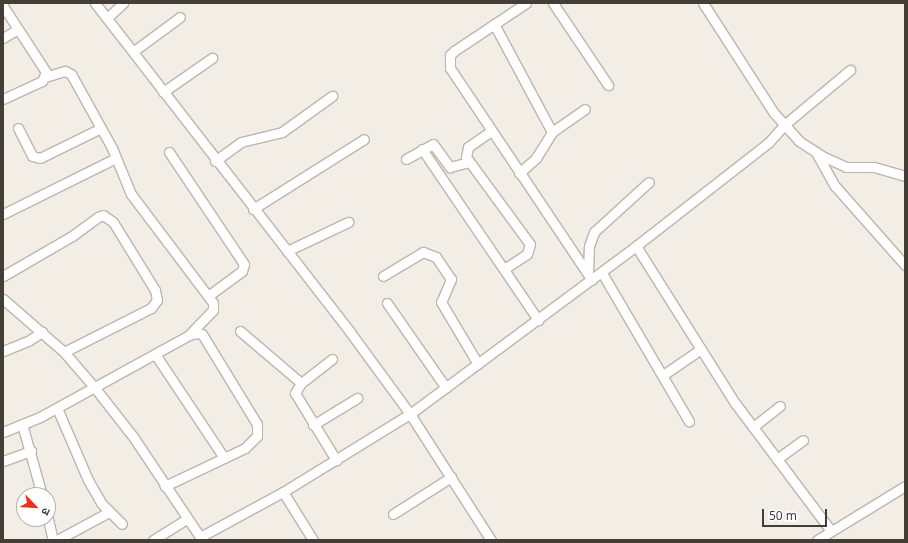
<!DOCTYPE html>
<html>
<head>
<meta charset="utf-8">
<style>
	body { margin:0 }
	#map { position:relative; width:908px; height:543px; overflow:hidden; background:#f2eee6; font-family:"Noto Sans","Noto Sans Devanagari",sans-serif }
	div>[style] { position:absolute }
	.roads { filter:drop-shadow(1px 0 #beb5a9) drop-shadow(-1px 0 #beb5a9) drop-shadow(0 1px #beb5a9) drop-shadow(0 -1px #beb5a9) }
	.minor>* { height:9px; margin:-4.5px; padding:0 4.5px; transform-origin:4.5px; border-radius:4.5px; background:#fff }
	span { translate:-50% -50%; white-space:nowrap; text-align:center; line-height:1.15; -webkit-text-stroke:4px #fff; paint-order:stroke }
	.frame { position:absolute; inset:0; border:4px solid #453e35; pointer-events:none }
	.north { position:absolute; left:16px; top:487px; width:40px; height:40px; box-sizing:border-box; background:#fff; border:1px solid #b5b2ae; border-radius:50%; rotate:115deg; font-size:11px; font-weight:700; line-height:16px; text-align:center; color:#453e35 }
	.north::after { content:''; display:block; margin:auto; width:14px; height:18px; background:#f42c1b; clip-path:polygon(50% 0,100% 100%,50% 72%,0 100%) }
	.scale { position:absolute; left:762px; top:509px; width:65px; height:18px; box-sizing:border-box; border:2px solid #453e35; border-top:0; padding-left:5px; font-size:12px; line-height:14px; white-space:nowrap; color:#453e35; -webkit-text-stroke:3px #fff; paint-order:stroke }
</style>
</head>
<body>
<div id="map">
	<div class="roads">
		<div class="minor">
			<i style="left:95px;top:3px;width:416px;rotate:52.2deg"></i>
			<i style="left:350px;top:332px;width:102px;rotate:53.8deg"></i>
			<i style="left:410px;top:414px;width:150px;rotate:57.3deg"></i>
			<i style="left:526px;top:3px;width:87px;rotate:146.3deg"></i>
			<i style="left:454px;top:51px;width:6px;rotate:135deg"></i>
			<i style="left:450px;top:55px;width:13px;rotate:90deg"></i>
			<i style="left:450px;top:68px;width:255px;rotate:56.2deg"></i>
			<i style="left:553px;top:3px;width:99px;rotate:56.1deg"></i>
			<i style="left:703px;top:3px;width:131px;rotate:57.2deg"></i>
			<i style="left:774px;top:113px;width:38px;rotate:48deg"></i>
			<i style="left:799px;top:141px;width:30px;rotate:33deg"></i>
			<i style="left:824px;top:157px;width:24px;rotate:24deg"></i>
			<i style="left:846px;top:167px;width:28px"></i>
			<i style="left:874px;top:167px;width:32px;rotate:16deg"></i>
			<i style="left:3px;top:6px;width:79px;rotate:56.9deg"></i>
			<i style="left:46px;top:72px;width:10px;rotate:114deg"></i>
			<i style="left:42px;top:81px;width:43px;rotate:155.2deg"></i>
			<i style="left:107px;top:18px;width:22px;rotate:-43deg"></i>
			<i style="left:494px;top:24px;width:123px;rotate:61.8deg"></i>
			<i style="left:3px;top:38px;width:17px;rotate:-31deg"></i>
			<i style="left:134px;top:51px;width:57px;rotate:-36.5deg"></i>
			<i style="left:45px;top:77px;width:21px;rotate:-17deg"></i>
			<i style="left:65px;top:71px;width:7px;rotate:27deg"></i>
			<i style="left:71px;top:74px;width:85px;rotate:61deg"></i>
			<i style="left:112px;top:148px;width:50px;rotate:67.6deg"></i>
			<i style="left:131px;top:194px;width:136px;rotate:53deg"></i>
			<i style="left:213px;top:303px;width:7px;rotate:90deg"></i>
			<i style="left:213px;top:310px;width:35px;rotate:134deg"></i>
			<i style="left:163px;top:92px;width:60px;rotate:-34.8deg"></i>
			<i style="left:18px;top:128px;width:31px;rotate:63deg"></i>
			<i style="left:32px;top:156px;width:8px;rotate:14deg"></i>
			<i style="left:40px;top:158px;width:68px;rotate:-26.2deg"></i>
			<i style="left:491px;top:131px;width:28px;rotate:145deg"></i>
			<i style="left:468px;top:147px;width:10px;rotate:101deg"></i>
			<i style="left:466px;top:157px;width:108px;rotate:53.7deg"></i>
			<i style="left:530px;top:244px;width:10px;rotate:107deg"></i>
			<i style="left:527px;top:254px;width:27px;rotate:147deg"></i>
			<i style="left:422px;top:149px;width:207px;rotate:55.8deg"></i>
			<i style="left:169px;top:152px;width:135px;rotate:56.2deg"></i>
			<i style="left:244px;top:264px;width:7px;rotate:106deg"></i>
			<i style="left:242px;top:271px;width:42px;rotate:143.7deg"></i>
			<i style="left:817px;top:154px;width:37px;rotate:61deg"></i>
			<i style="left:835px;top:186px;width:106px;rotate:48.5deg"></i>
			<i style="left:406px;top:159px;width:31px;rotate:-29deg"></i>
			<i style="left:433px;top:144px;width:29px;rotate:54deg"></i>
			<i style="left:450px;top:167px;width:20px;rotate:-15deg"></i>
			<i style="left:215px;top:161px;width:32px;rotate:-36deg"></i>
			<i style="left:241px;top:142px;width:42px;rotate:-13.7deg"></i>
			<i style="left:282px;top:132px;width:62px;rotate:-35.8deg"></i>
			<i style="left:519px;top:173px;width:23px;rotate:-41deg"></i>
			<i style="left:536px;top:158px;width:31px;rotate:-58deg"></i>
			<i style="left:552px;top:132px;width:40px;rotate:-34.9deg"></i>
			<i style="left:253px;top:209px;width:131px;rotate:-32.2deg"></i>
			<i style="left:3px;top:214px;width:126px;rotate:-26.4deg"></i>
			<i style="left:636px;top:246px;width:186px;rotate:57.8deg"></i>
			<i style="left:735px;top:403px;width:160px;rotate:53.1deg"></i>
			<i style="left:287px;top:251px;width:68px;rotate:-25.4deg"></i>
			<i style="left:588px;top:273px;width:27px;rotate:-88deg"></i>
			<i style="left:589px;top:246px;width:15px;rotate:-70deg"></i>
			<i style="left:594px;top:232px;width:74px;rotate:-42.3deg"></i>
			<i style="left:602px;top:273px;width:172px;rotate:59.6deg"></i>
			<i style="left:3px;top:276px;width:80px;rotate:-30.1deg"></i>
			<i style="left:72px;top:236px;width:32px;rotate:-36deg"></i>
			<i style="left:98px;top:217px;width:5px;rotate:-22deg"></i>
			<i style="left:103px;top:215px;width:12px;rotate:35deg"></i>
			<i style="left:113px;top:222px;width:80px;rotate:58.3deg"></i>
			<i style="left:155px;top:290px;width:10px;rotate:79deg"></i>
			<i style="left:157px;top:300px;width:10px;rotate:127deg"></i>
			<i style="left:151px;top:308px;width:97px;rotate:153.2deg"></i>
			<i style="left:383px;top:276px;width:47px;rotate:-31deg"></i>
			<i style="left:423px;top:252px;width:14px;rotate:21deg"></i>
			<i style="left:436px;top:257px;width:27px;rotate:56deg"></i>
			<i style="left:451px;top:279px;width:25px;rotate:113deg"></i>
			<i style="left:441px;top:302px;width:72px;rotate:59.2deg"></i>
			<i style="left:3px;top:299px;width:81px;rotate:41deg"></i>
			<i style="left:64px;top:352px;width:48px;rotate:49.3deg"></i>
			<i style="left:95px;top:388px;width:63px;rotate:52deg"></i>
			<i style="left:134px;top:438px;width:123px;rotate:56.3deg"></i>
			<i style="left:387px;top:303px;width:103px;rotate:55.2deg"></i>
			<i style="left:240px;top:331px;width:80px;rotate:40.4deg"></i>
			<i style="left:3px;top:351px;width:27px;rotate:-22deg"></i>
			<i style="left:28px;top:341px;width:17px;rotate:-33deg"></i>
			<i style="left:155px;top:354px;width:125px;rotate:56.4deg"></i>
			<i style="left:332px;top:359px;width:39px;rotate:142deg"></i>
			<i style="left:301px;top:383px;width:12px;rotate:121deg"></i>
			<i style="left:295px;top:393px;width:79px;rotate:58.5deg"></i>
			<i style="left:663px;top:375px;width:46px;rotate:-34.4deg"></i>
			<i style="left:57px;top:408px;width:78px;rotate:66.7deg"></i>
			<i style="left:88px;top:480px;width:28px;rotate:60deg"></i>
			<i style="left:102px;top:504px;width:28px;rotate:45deg"></i>
			<i style="left:22px;top:424px;width:74px;rotate:74.3deg"></i>
			<i style="left:313px;top:425px;width:52px;rotate:-31.5deg"></i>
			<i style="left:753px;top:427px;width:34px;rotate:-38deg"></i>
			<i style="left:3px;top:432px;width:40px;rotate:-22deg"></i>
			<i style="left:40px;top:417px;width:170px;rotate:-28.8deg"></i>
			<i style="left:189px;top:335px;width:8px;rotate:-14deg"></i>
			<i style="left:197px;top:333px;width:5px;rotate:11deg"></i>
			<i style="left:202px;top:334px;width:105px;rotate:58.6deg"></i>
			<i style="left:257px;top:424px;width:12px;rotate:90deg"></i>
			<i style="left:257px;top:436px;width:17px;rotate:135deg"></i>
			<i style="left:245px;top:448px;width:89px;rotate:154.6deg"></i>
			<i style="left:777px;top:459px;width:32px;rotate:-36deg"></i>
			<i style="left:3px;top:461px;width:30px;rotate:-20deg"></i>
			<i style="left:283px;top:492px;width:57px;rotate:58deg"></i>
			<i style="left:393px;top:514px;width:69px;rotate:-32.5deg"></i>
			<i style="left:48px;top:519px;width:22px;rotate:77deg"></i>
			<i style="left:200px;top:537px;width:94px;rotate:-28.5deg"></i>
			<i style="left:283px;top:492px;width:149px;rotate:-31.6deg"></i>
			<i style="left:410px;top:414px;width:282px;rotate:-36.6deg"></i>
			<i style="left:636px;top:246px;width:167px;rotate:-38deg"></i>
			<i style="left:768px;top:143px;width:24px;rotate:-48deg"></i>
			<i style="left:784px;top:125px;width:86px;rotate:-39.8deg"></i>
			<i style="left:57px;top:540px;width:59px;rotate:-28.3deg"></i>
			<i style="left:153px;top:540px;width:40px;rotate:-32deg"></i>
			<i style="left:817px;top:540px;width:103px;rotate:-31.5deg"></i>
		</div>
	</div>
	<div class="frame"></div>
	<div class="north">उ</div>
	<div class="scale">50 m</div>
</div>
</body>
</html>
